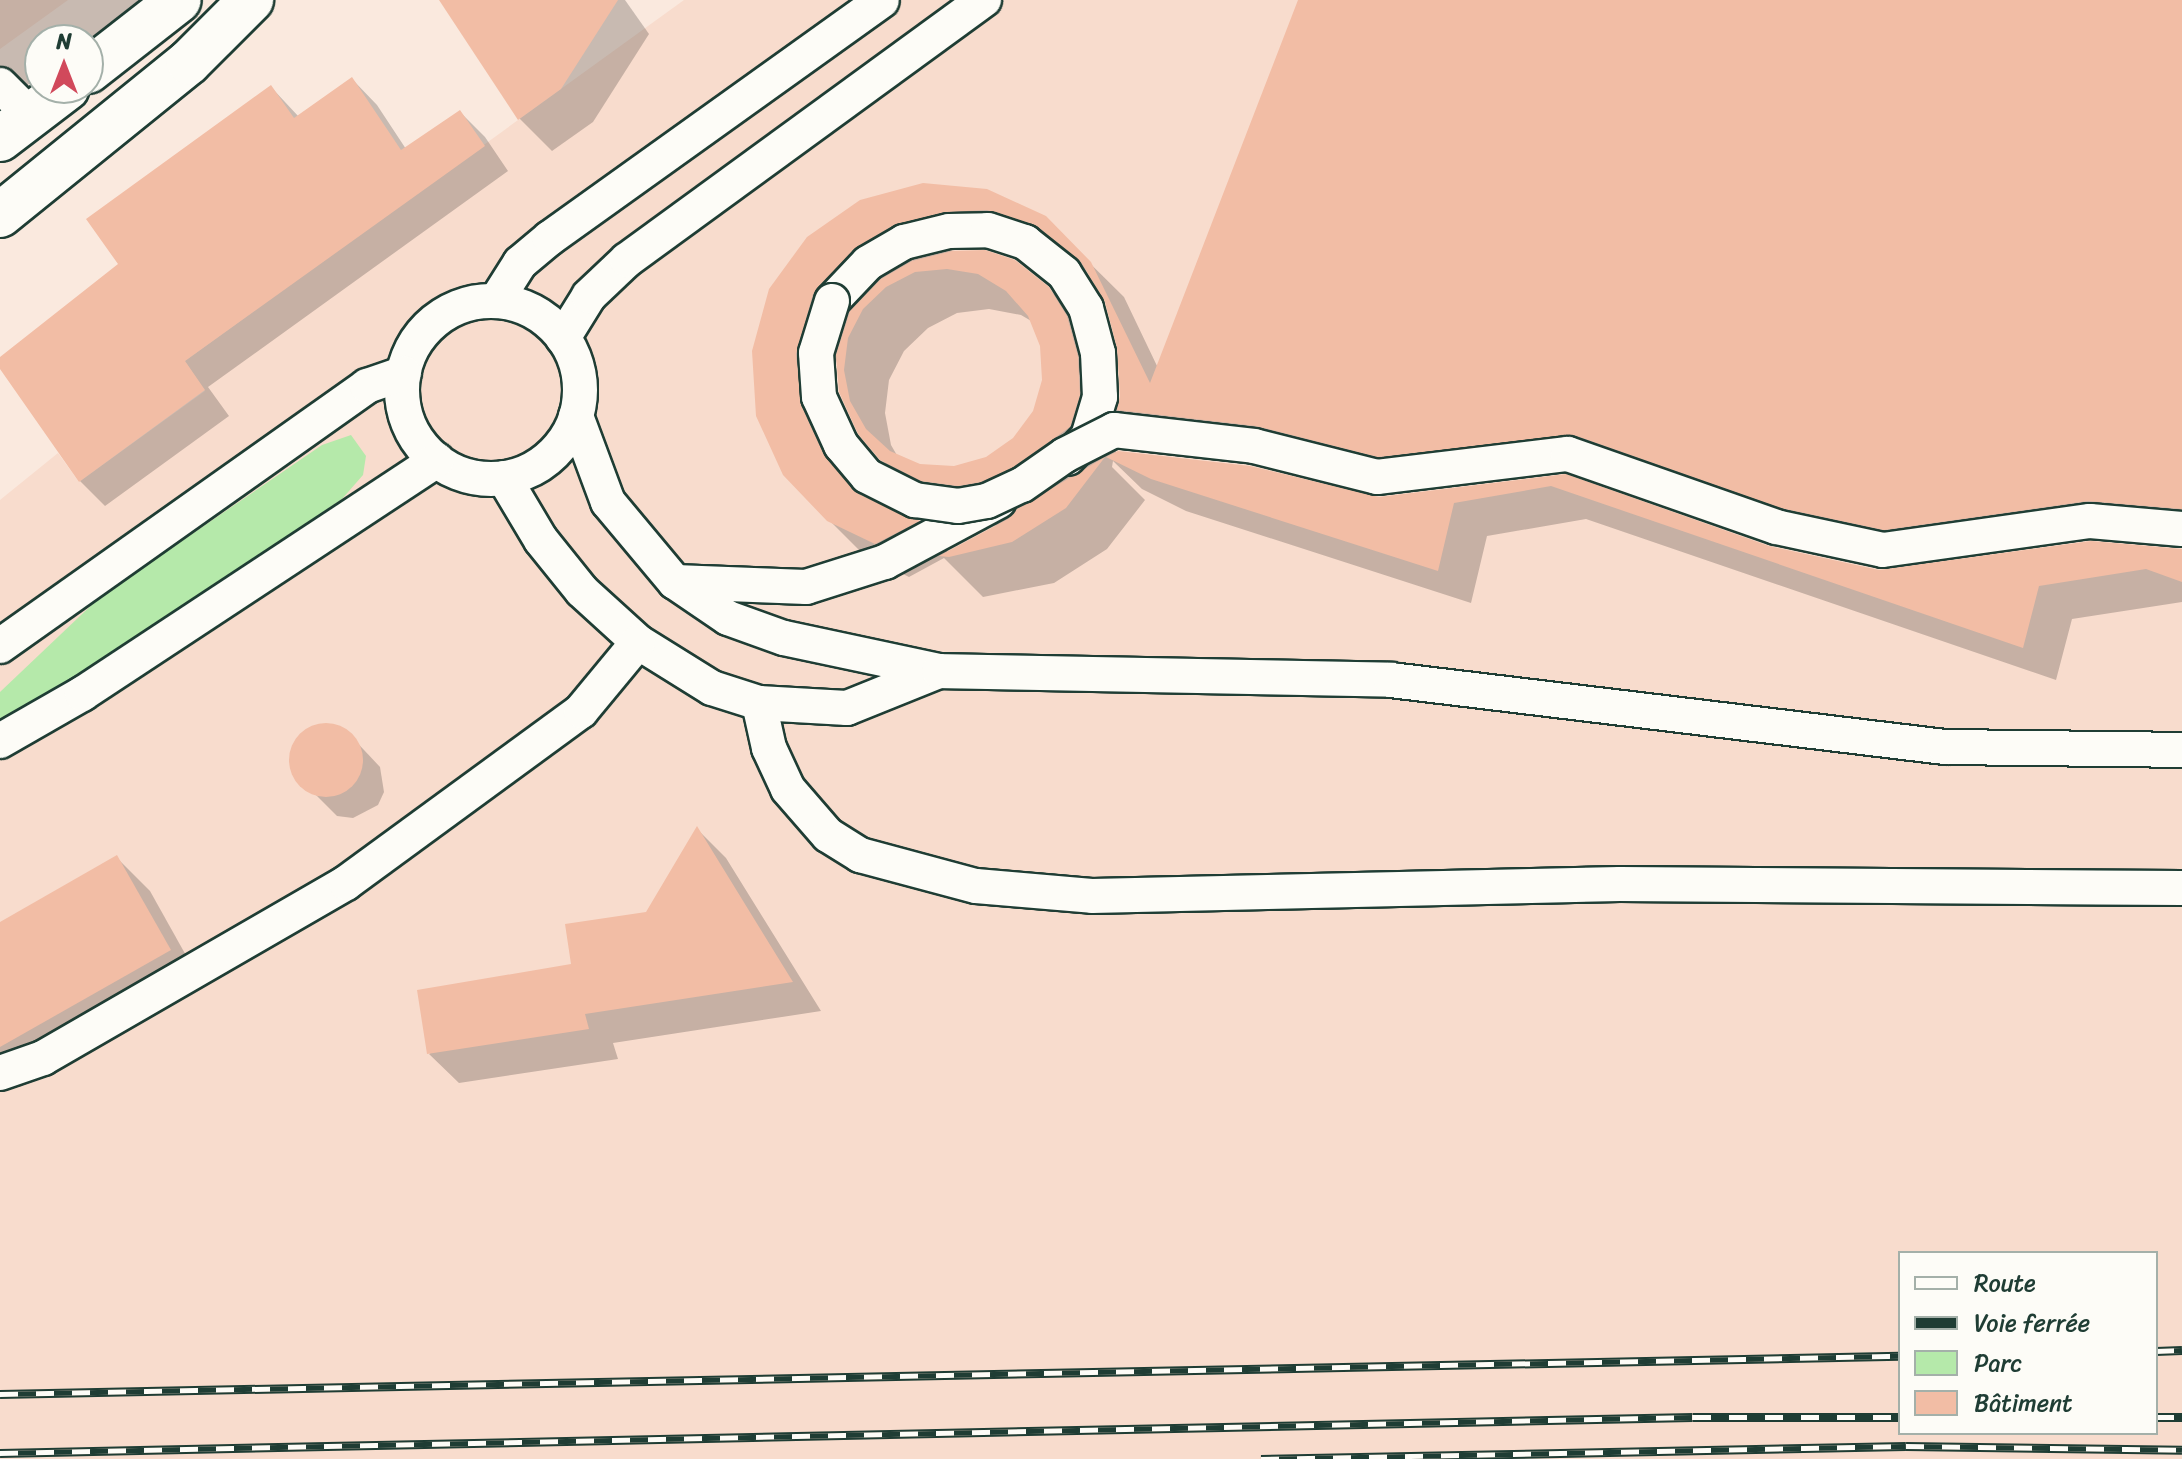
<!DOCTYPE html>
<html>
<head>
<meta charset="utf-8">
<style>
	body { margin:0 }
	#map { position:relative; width:2182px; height:1459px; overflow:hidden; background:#fae9de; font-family:Sriracha,sans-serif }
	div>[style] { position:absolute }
	.built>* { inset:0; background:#f8dccd }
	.green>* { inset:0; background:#b5e9aa }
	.shadow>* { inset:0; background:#0003 }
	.building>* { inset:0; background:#f2bda5 }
	.round { border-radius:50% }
	.roads { filter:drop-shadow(2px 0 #1f3d34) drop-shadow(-2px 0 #1f3d34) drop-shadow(0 2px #1f3d34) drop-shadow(0 -2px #1f3d34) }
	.lane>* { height:34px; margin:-17px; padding:0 17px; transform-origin:17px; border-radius:17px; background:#fdfcf7 }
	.lane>.ring { margin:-17px; padding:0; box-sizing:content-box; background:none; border:34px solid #fdfcf7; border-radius:50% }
	.primary>* { height:44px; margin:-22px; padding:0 22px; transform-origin:22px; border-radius:22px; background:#fdfcf7 }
	.rail>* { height:9px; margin-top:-4.5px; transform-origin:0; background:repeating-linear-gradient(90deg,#fdfcf7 0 18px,#1f3d34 0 36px); box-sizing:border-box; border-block:2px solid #1f3d34 }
	.bridges { filter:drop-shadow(2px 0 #1f3d34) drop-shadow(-2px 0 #1f3d34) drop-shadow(0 2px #1f3d34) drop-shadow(0 -2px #1f3d34) }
	.lane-bridge>* { height:34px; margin:-17px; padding:0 17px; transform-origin:17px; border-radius:17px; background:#fdfcf7 }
	span { translate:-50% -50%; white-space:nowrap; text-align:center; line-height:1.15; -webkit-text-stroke:7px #fdfcf7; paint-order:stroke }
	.legend { position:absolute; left:1898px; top:1251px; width:260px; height:184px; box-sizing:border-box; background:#fdfcf7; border:2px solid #a4b0a9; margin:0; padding:10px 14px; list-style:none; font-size:24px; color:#1f3d34 }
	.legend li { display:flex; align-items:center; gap:16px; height:40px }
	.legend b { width:40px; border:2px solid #a4b0a9 }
	.north { position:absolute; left:24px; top:24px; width:80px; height:80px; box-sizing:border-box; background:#fdfcf7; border:2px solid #a4b0a9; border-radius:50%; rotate:0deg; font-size:22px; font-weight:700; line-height:32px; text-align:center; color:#1f3d34 }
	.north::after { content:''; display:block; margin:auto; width:28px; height:36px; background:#d1495b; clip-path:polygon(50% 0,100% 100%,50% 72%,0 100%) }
</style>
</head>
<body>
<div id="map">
	<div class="built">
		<i style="clip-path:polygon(0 0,68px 0,0 49px)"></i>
		<i style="clip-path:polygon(evenodd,684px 0,2182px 0,2182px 1459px,0 1459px,0 500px,58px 453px,79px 482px,205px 391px,185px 361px,684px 0,1900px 1253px,2156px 1253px,2156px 1433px,1900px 1433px,1900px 1253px)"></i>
	</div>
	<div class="green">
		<i style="clip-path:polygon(351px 435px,366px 456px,363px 475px,342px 499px,111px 658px,0 722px,0 692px,100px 597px,322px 445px)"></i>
	</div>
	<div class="shadow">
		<i style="clip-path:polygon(0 0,144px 0,88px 41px,40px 40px,40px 76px,0 105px)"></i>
		<i style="clip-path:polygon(441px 0,625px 0,649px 34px,593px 122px,552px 151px,520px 119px)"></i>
		<i style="clip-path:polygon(evenodd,1300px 0,2182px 0,2182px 539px,2122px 534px,1918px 562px,1609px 467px,1413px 489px,1152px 443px,1119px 410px,1121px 437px,1116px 452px,1379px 499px,1566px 476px,1769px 548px,1879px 572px,2182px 551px,2182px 602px,2072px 619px,2056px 680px,1586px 519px,1487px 536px,1471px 603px,1186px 511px,1142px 489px,1113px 461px,1112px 467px,1145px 500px,1107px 549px,1054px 583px,983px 597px,944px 558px,909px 577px,863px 554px,829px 520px,771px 290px,923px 185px,1044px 218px,1124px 297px,1158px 368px,1300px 0,979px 244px,1072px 259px,1090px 273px,1107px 302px,1119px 348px,1121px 405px,1108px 360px,1090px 331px,1048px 288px,951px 251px,979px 244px,1300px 0,989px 309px,1021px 315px,1033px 322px,1042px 346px,1044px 380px,1035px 412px,1014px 439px,986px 459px,954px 468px,920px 466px,898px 457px,891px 445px,885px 413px,889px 380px,904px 351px,928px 328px,957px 313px,989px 309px,1300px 0,838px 356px,841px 392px,881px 459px,924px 501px,964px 521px,999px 526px,949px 553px,918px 522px,864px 499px,856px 489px,833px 440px,829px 389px,838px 356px)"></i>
		<i style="clip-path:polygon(352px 79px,377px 105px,406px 149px,460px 112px,485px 137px,508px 171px,208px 387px,229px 416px,105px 506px,80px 481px,0 366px,0 360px,121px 265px,271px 87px,299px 117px)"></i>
		<i style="clip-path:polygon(335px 726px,349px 734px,380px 767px,384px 792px,378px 805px,353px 818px,337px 816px,294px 773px,294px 746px,311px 728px)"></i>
		<i style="clip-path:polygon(697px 829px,726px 858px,821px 1011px,613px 1043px,618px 1059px,459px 1083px,429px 1054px,573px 965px,647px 914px)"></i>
		<i style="clip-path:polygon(117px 858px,150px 891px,202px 984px,20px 1087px,0 1067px,0 924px)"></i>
	</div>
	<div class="building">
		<i style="clip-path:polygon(439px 0,618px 0,561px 89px,518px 120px)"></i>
		<i style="clip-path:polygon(1298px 0,2182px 0,2182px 509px,2088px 501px,1884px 530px,1781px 508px,1574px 435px,1378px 457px,1256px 426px,1117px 410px,1120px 396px,1117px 348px,1105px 302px,1081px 262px,1037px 226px,987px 210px,945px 212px,894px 225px,854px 249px,813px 294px,796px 354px,801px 405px,823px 453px,858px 494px,920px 521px,875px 544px,827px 521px,783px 475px,756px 416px,752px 351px,769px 289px,807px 237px,860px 200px,923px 183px,987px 189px,1046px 216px,1091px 262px,1150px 383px)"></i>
		<i style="clip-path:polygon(352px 77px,401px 150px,460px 110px,485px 146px,185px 361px,205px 390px,79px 482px,0 369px,0 357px,118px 264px,86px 219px,271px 85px,294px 118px)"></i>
		<i style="clip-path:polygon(evenodd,985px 250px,1015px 260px,1049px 287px,1067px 316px,1078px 356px,1080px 395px,1070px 427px,1012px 468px,981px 482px,958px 486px,921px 481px,880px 460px,858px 434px,839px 392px,836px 355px,850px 311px,881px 279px,912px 261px,952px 251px,985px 250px,947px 269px,978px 274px,1006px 291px,1028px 316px,1040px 346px,1042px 380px,1033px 411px,1013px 438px,986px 457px,954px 466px,920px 464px,890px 451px,866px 429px,850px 401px,844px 370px,848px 338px,863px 309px,886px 287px,915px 272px,947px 269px)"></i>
		<i style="clip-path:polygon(1118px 451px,1250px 466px,1379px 497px,1566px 474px,1769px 546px,1879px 570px,2091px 541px,2182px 549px,2182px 582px,2146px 569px,2039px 586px,2023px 648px,1551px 486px,1454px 503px,1438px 571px,1151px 479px,1106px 457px)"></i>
		<i style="clip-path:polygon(1105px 457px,1066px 508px,1012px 542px,949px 557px,939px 556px,1008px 519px,1017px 509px)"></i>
		<i class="round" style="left:289px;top:723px;width:74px;height:74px"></i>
		<i style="clip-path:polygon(697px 826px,793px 982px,585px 1014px,589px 1029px,427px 1054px,417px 990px,571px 964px,565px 924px,646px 912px)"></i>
		<i style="clip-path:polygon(117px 855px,171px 950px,0 1047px,0 922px)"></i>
	</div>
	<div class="roads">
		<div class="lane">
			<i style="left:0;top:85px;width:44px;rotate:45deg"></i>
			<i style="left:496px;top:301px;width:45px;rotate:-57.7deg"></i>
			<i style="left:520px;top:263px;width:39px;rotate:-40deg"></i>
			<i style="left:550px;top:238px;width:408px;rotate:-35.6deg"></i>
			<i style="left:832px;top:301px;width:52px;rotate:-46.5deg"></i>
			<i style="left:868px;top:263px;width:42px;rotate:-30.3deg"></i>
			<i style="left:904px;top:242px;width:46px;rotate:-13.7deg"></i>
			<i style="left:949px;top:231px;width:39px;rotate:-1deg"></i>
			<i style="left:988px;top:230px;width:39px;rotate:18deg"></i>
			<i style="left:1025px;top:242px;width:50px;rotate:38.5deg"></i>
			<i style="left:1064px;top:273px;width:41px;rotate:57.8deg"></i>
			<i style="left:1086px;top:308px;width:47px;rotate:75.1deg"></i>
			<i style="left:1098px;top:353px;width:44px;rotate:87.4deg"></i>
			<i style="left:1100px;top:397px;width:42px;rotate:106.7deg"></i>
			<i style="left:1088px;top:437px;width:29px;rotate:134deg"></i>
			<i class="ring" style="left:402px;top:301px;width:144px;height:144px"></i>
			<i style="left:563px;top:338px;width:49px;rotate:-58.2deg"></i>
			<i style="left:589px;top:296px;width:52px;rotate:-43.5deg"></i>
			<i style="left:627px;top:260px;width:442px;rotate:-36.1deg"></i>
			<i style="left:576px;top:416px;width:92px;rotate:69.6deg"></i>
			<i style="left:608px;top:502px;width:104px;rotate:50.1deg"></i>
			<i style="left:675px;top:582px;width:131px;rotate:2.2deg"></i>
			<i style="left:806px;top:587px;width:83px;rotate:-17.6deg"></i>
			<i style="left:885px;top:562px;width:129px;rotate:-28.2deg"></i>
			<i style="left:504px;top:478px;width:72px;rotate:59.2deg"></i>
			<i style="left:541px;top:540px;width:65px;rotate:51.2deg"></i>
			<i style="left:582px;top:591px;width:76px;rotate:42.3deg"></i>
			<i style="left:638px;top:642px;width:87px;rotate:31.9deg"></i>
			<i style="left:712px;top:688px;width:49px;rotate:17.7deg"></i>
			<i style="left:759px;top:703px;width:88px;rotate:3.3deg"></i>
			<i style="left:847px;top:708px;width:99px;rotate:-21.9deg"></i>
			<i style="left:675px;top:582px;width:64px;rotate:34.2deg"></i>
			<i style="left:728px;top:618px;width:59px;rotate:19.7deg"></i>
			<i style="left:784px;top:638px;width:158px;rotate:12deg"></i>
			<i style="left:939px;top:671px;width:452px;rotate:1.1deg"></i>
			<i style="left:1391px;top:680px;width:558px;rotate:6.9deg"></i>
			<i style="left:1945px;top:747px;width:237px;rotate:0.7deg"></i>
			<i style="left:0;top:646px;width:450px;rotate:-35.3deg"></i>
			<i style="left:367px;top:386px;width:39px;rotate:-19deg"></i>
			<i style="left:759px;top:703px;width:46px;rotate:77.5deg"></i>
			<i style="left:769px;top:748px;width:45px;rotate:65.1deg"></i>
			<i style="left:788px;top:789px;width:61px;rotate:49deg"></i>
			<i style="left:828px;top:835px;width:38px;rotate:32deg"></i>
			<i style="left:860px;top:855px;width:120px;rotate:15deg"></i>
			<i style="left:976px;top:886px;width:116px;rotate:4.9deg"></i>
			<i style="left:1092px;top:896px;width:528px;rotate:-1.3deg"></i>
			<i style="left:1620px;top:884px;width:562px;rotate:0.41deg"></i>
			<i style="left:0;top:741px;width:95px;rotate:-29.8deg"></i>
			<i style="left:82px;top:694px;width:425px;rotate:-33.4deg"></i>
			<i style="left:0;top:1073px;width:46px;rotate:-19.2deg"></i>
			<i style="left:43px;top:1058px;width:350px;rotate:-30deg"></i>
			<i style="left:346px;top:883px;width:291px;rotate:-36.2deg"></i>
			<i style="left:581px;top:711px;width:89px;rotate:-50.4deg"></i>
		</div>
		<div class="primary">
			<i style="left:88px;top:71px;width:115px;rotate:-38deg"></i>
			<i style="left:0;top:139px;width:84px;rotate:-37.3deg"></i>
			<i style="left:0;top:215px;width:243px;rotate:-39deg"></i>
			<i style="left:189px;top:62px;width:88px;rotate:-45deg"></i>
		</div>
	</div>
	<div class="rail">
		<i style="left:2156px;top:1351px;width:26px;rotate:-2deg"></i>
		<i style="left:0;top:1394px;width:1900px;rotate:-1.15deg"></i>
		<i style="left:2156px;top:1417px;width:26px"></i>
		<i style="left:0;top:1453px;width:1693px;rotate:-1.22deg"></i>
		<i style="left:1693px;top:1417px;width:207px"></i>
		<i style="left:1261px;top:1459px;width:645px;rotate:-1.15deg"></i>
		<i style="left:1906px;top:1446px;width:276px;rotate:0.8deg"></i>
	</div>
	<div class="bridges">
		<div class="lane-bridge">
			<i style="left:832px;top:301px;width:54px;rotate:107.1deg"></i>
			<i style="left:816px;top:353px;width:44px;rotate:86.1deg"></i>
			<i style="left:819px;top:397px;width:53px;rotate:65.4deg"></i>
			<i style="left:841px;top:445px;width:40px;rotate:50deg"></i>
			<i style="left:867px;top:476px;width:54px;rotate:26.6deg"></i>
			<i style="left:915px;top:500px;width:43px;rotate:7.9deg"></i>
			<i style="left:958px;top:506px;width:29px;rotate:-10deg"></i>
			<i style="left:987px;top:501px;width:38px;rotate:-25deg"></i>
			<i style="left:1022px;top:485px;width:52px;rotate:-34.9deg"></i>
			<i style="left:1065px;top:455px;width:55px;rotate:-27deg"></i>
			<i style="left:1114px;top:430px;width:141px;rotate:6.5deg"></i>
			<i style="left:1254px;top:446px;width:127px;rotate:14.1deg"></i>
			<i style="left:1377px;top:477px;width:192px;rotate:-6.9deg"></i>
			<i style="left:1568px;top:454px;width:220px;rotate:19.3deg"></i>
			<i style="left:1776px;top:527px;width:109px;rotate:12.1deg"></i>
			<i style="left:1883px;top:550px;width:209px;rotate:-8deg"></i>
			<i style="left:2090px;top:521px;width:92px;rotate:5deg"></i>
		</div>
	</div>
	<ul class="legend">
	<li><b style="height:10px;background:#fdfcf7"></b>Route</li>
	<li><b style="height:10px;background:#1f3d34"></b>Voie ferrée</li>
	<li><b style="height:22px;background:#b5e9aa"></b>Parc</li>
	<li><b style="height:22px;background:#f2bda5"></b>Bâtiment</li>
	</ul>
	<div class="north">N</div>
</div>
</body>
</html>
